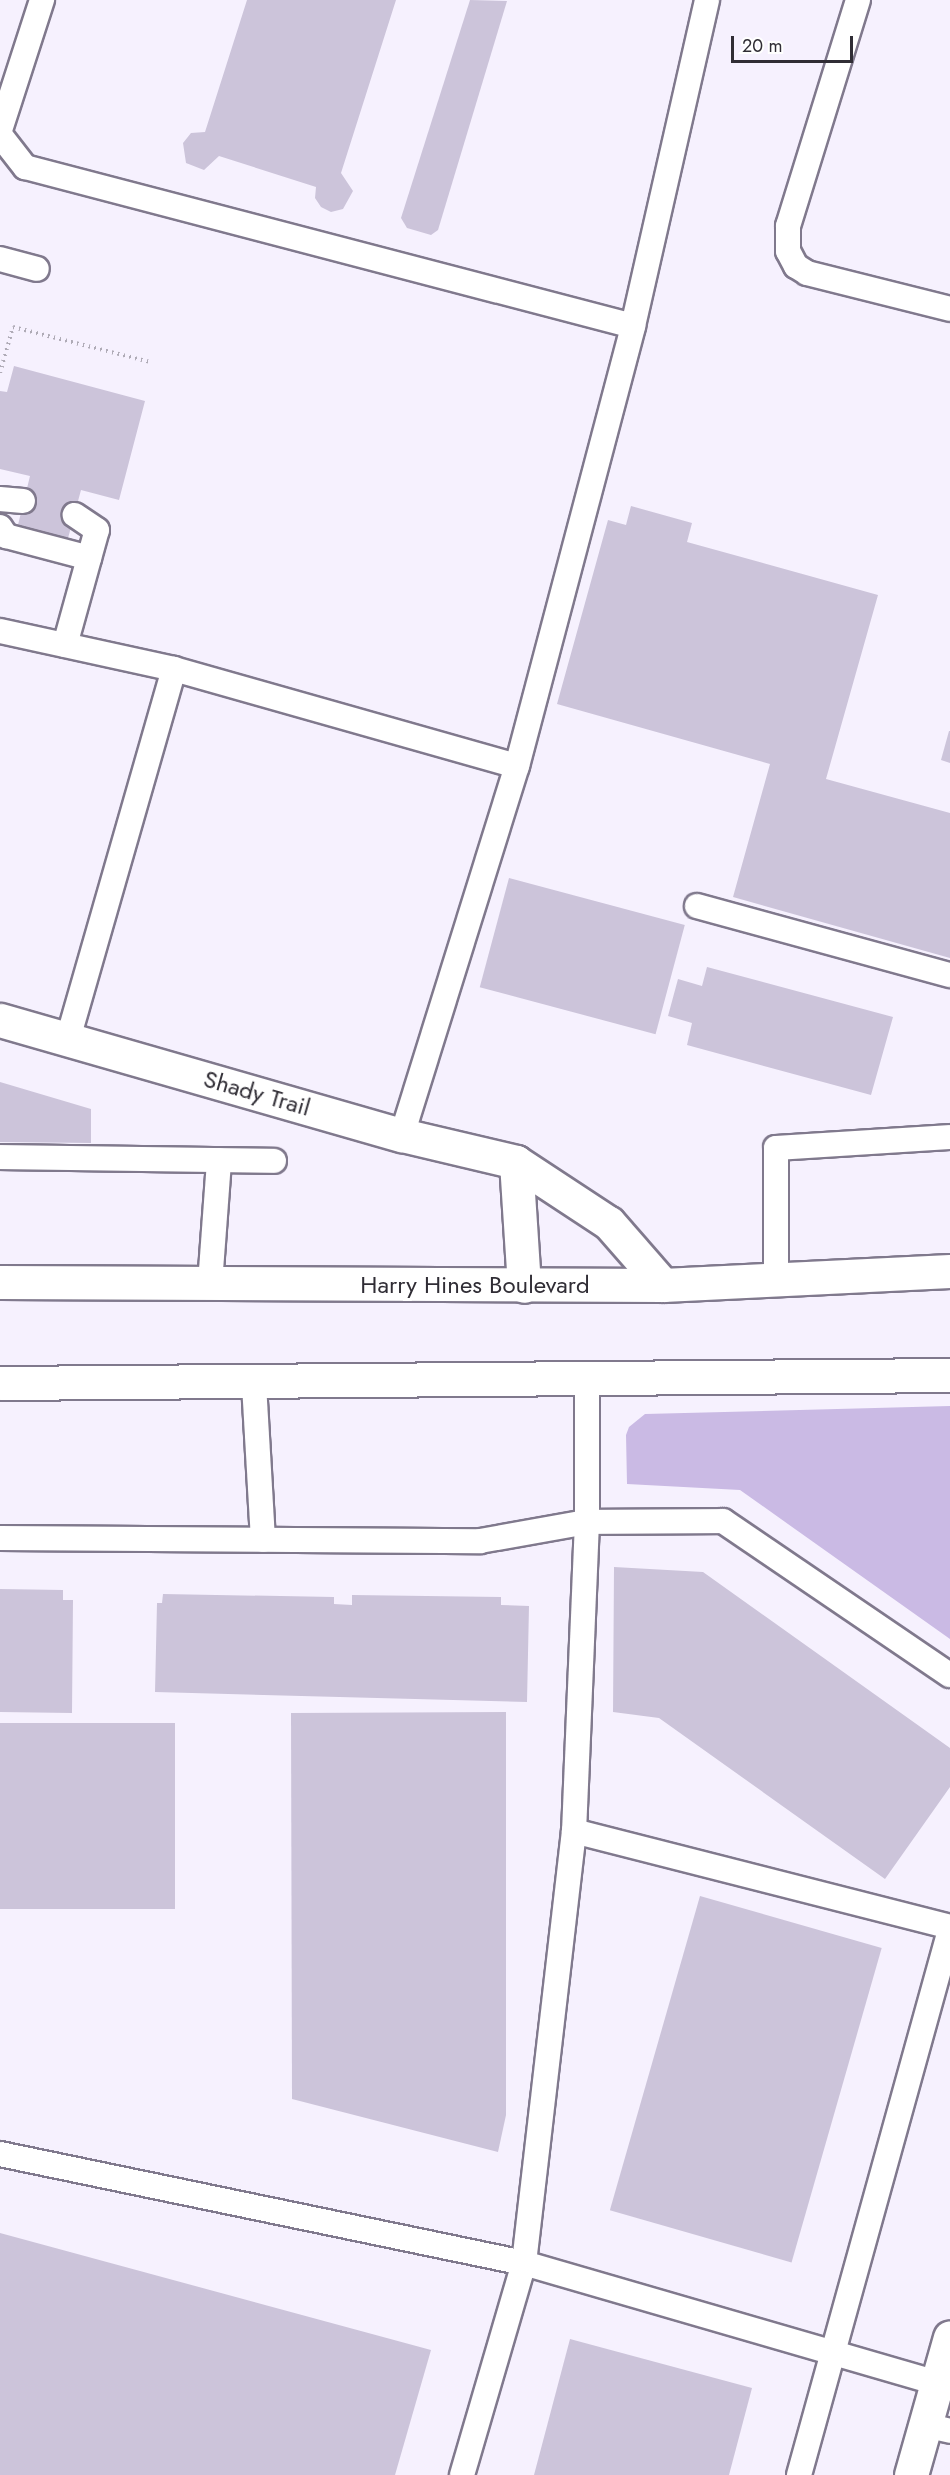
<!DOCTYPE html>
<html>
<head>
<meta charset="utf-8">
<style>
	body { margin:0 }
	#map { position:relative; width:950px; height:2475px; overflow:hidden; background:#f6f1fe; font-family:Jost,sans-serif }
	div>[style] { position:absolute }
	.green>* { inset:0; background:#cabae4 }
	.building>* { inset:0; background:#ccc4da; transform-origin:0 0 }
	.path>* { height:4px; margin-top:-2px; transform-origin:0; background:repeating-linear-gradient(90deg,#afabb6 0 1.5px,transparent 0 6px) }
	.roads { filter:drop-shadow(2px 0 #80798d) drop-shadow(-2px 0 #80798d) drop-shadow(0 2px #80798d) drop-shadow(0 -2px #80798d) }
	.lane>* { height:24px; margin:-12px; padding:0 12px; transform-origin:12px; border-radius:12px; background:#fff }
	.street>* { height:33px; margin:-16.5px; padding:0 16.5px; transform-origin:16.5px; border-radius:16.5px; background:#fff }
	.primary>* { height:33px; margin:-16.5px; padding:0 16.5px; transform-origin:16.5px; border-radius:16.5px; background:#fff }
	span { translate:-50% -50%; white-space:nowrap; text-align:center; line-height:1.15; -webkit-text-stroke:6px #fff; paint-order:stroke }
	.street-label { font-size:24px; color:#302d35 }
	.scale { position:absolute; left:731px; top:36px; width:122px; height:27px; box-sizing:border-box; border:3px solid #302d35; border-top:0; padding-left:8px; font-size:18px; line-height:21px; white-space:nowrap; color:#302d35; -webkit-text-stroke:4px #fff; paint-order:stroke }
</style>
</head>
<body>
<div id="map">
	<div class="green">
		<i style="clip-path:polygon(950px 1406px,950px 1639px,740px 1490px,627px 1484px,626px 1435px,629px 1427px,645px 1414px)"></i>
	</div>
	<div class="building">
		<i style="clip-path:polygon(247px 0,396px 0,341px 173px,353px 191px,343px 209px,331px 212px,321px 207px,315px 198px,316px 187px,219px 156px,204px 170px,186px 163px,183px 143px,191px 133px,205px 132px)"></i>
		<i style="clip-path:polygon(470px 0,507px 1px,438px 230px,431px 235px,407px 228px,401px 218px)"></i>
		<i style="clip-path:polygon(14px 366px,145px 401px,119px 500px,81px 490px,67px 542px,17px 529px,30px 476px,0 469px,0 391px,7px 392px)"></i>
		<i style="clip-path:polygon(631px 506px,692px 523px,687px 542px,878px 595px,826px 779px,950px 813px,950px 958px,733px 897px,770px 764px,557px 704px,608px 520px,626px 525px)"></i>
		<i style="clip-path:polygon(949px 731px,950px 731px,950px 763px,941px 760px)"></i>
		<i style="left:509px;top:878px;width:182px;height:113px;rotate:15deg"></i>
		<i style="clip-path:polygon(707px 967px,893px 1017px,871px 1095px,687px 1045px,692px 1023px,668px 1016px,678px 979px,702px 986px)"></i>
		<i style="clip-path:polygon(0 1082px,91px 1109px,91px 1143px,0 1142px)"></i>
		<i style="clip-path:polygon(614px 1567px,703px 1572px,950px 1748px,950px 1787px,885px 1879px,659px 1718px,613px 1712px)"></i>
		<i style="clip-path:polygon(0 1589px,63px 1590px,63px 1600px,73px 1600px,72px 1713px,0 1712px)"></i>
		<i style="clip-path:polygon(163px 1594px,334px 1597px,334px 1604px,352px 1605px,352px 1595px,501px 1597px,501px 1605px,529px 1606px,527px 1702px,155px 1692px,157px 1603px,162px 1603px)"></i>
		<i style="clip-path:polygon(506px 1712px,506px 2115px,498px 2152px,292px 2099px,291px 1713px)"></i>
		<i style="left:0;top:1723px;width:175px;height:186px"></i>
		<i style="left:700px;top:1896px;width:189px;height:327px;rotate:16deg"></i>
		<i style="clip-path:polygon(0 2233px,431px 2350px,395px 2475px,0 2475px)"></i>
		<i style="clip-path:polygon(570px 2339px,752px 2388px,729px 2475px,534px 2475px)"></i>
	</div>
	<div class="path">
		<i style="left:0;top:373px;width:48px;rotate:-74.2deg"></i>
		<i style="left:13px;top:327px;width:141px;rotate:14.3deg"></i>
	</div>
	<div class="roads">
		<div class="lane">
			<i style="left:858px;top:0;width:237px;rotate:107.2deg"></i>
			<i style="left:788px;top:226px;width:25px;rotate:90deg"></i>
			<i style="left:788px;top:251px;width:17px;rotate:62deg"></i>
			<i style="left:796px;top:266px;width:13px;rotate:32deg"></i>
			<i style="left:807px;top:273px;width:147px;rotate:14.1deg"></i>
			<i style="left:0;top:130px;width:137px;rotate:-72.1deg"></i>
			<i style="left:0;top:135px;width:41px;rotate:52deg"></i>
			<i style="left:25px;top:167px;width:628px;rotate:14.66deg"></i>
			<i style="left:0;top:259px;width:38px;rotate:15deg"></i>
			<i style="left:0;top:499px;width:23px;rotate:5deg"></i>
			<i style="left:0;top:527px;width:11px;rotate:56deg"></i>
			<i style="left:6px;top:536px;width:86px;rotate:14.8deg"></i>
			<i style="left:0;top:631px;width:178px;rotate:12.3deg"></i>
			<i style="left:174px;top:669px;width:384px;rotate:106deg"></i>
			<i style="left:65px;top:645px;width:119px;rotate:-74.5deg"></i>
			<i style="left:97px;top:530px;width:27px;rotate:-146deg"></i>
			<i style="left:174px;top:669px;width:356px;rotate:15.8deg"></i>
			<i style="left:697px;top:906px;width:262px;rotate:15.3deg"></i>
			<i style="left:402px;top:1135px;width:387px;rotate:-72.7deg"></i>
			<i style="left:517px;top:766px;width:455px;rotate:-75.2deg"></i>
			<i style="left:633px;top:326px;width:334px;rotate:-77.2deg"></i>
			<i style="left:0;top:1157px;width:274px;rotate:0.8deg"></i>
			<i style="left:776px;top:1279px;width:131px;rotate:-90deg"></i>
			<i style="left:776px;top:1148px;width:174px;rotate:-3.6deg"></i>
			<i style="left:210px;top:1284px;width:124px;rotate:-85.8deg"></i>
			<i style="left:587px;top:1381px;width:141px;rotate:90deg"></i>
			<i style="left:587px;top:1522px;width:136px;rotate:-0.4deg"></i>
			<i style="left:723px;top:1521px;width:274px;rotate:34.2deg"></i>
			<i style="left:254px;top:1384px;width:156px;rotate:86.7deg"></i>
			<i style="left:0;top:1538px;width:480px;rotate:0.4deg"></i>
			<i style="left:480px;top:1541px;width:109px;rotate:-10.1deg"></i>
			<i style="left:587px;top:1522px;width:309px;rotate:92.4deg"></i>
			<i style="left:0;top:2154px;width:535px;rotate:11.75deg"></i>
			<i style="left:524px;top:2263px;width:221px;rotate:106.3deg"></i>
			<i style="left:937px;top:2383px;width:430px;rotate:-163.8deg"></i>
			<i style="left:524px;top:2263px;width:435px;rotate:-83.4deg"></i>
			<i style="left:574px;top:1831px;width:388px;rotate:14.3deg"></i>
			<i style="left:925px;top:2425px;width:26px;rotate:13deg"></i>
			<i style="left:799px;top:2475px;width:566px;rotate:-74.51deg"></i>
		</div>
		<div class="street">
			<i style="left:0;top:1020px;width:418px;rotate:16deg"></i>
			<i style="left:402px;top:1135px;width:117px;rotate:13.3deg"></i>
			<i style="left:516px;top:1162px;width:111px;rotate:33.3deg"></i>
			<i style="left:609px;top:1223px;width:82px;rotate:48.9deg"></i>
			<i style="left:516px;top:1162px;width:124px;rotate:86.3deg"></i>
			<i style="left:911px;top:2475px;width:143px;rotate:-74.2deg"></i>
		</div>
		<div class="primary">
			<i style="left:0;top:1282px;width:663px;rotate:0.26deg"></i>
			<i style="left:663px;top:1285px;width:287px;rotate:-2.8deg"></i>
			<i style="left:0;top:1383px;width:950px;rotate:-0.48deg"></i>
		</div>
	</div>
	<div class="street-label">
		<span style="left:257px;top:1093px;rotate:16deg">Shady Trail</span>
		<span style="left:475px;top:1285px">Harry Hines Boulevard</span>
	</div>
	<div class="scale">20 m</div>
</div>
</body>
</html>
